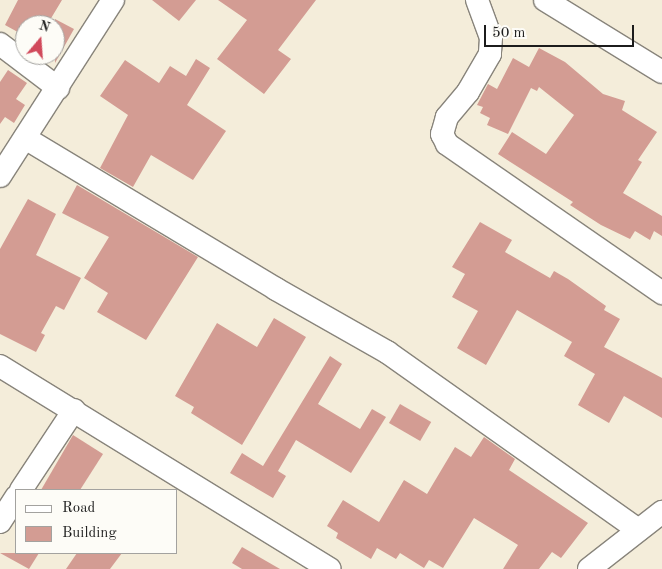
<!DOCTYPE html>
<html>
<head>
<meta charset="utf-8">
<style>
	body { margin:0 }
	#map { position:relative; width:662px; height:569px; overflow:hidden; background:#f4edda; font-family:"Old Standard TT",serif }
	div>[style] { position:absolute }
	.building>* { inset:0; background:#d39c93; transform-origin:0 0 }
	.roads { filter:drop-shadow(1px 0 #88847b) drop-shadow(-1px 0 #88847b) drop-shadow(0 1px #88847b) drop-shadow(0 -1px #88847b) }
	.minor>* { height:22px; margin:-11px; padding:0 11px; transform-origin:11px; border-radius:11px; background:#fff }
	span { translate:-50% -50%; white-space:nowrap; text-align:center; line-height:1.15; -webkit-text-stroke:4.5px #fdfcf7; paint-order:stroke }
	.legend { position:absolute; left:15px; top:489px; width:162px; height:65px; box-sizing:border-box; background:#fdfcf7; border:1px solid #a3a29f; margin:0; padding:6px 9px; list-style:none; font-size:15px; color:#1c1c1c }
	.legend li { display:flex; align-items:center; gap:10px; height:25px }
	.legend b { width:25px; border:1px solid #a3a29f }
	.north { position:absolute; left:15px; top:15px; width:50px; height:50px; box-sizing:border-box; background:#fdfcf7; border:1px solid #a3a29f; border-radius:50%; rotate:18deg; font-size:14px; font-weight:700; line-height:20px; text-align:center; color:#1c1c1c }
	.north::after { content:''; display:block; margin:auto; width:18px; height:22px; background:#d1495b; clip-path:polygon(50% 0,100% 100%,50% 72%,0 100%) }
	.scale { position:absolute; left:484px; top:25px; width:150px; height:22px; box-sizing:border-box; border:2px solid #1c1c1c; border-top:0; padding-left:6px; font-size:15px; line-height:18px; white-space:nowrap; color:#1c1c1c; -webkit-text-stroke:4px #fdfcf7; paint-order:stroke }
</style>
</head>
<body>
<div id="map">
	<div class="building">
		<i style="clip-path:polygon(18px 0,62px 0,47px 25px,25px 25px,25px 36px,5px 25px)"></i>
		<i style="clip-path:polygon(152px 0,196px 0,179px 21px)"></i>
		<i style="clip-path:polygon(218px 0,316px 0,278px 50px,291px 59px,264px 94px,217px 59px,247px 20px)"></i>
		<i style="clip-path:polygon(55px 19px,74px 29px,55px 63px)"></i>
		<i style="clip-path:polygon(539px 48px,565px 62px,603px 94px,625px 101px,622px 110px,657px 132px,638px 160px,642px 162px,623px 193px,662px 216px,662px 236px,654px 231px,650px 240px,635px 231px,630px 239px,601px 225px,570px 205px,573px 202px,498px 154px,512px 132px,546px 154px,574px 115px,539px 87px,537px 91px,531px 88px,508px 134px,487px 125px,490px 118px,480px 113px,483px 107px,477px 105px,488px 84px,497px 89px,513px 58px,529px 67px)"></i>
		<i style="clip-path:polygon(196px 59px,210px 68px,187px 105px,226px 131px,193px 180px,151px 155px,133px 187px,100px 168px,128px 115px,100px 96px,125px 60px,159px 83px,170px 66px,186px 76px)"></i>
		<i style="clip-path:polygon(8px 70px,27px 83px,16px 99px,25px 105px,14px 123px,5px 117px,0 124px,0 82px)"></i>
		<i style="clip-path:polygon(77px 185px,198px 257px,146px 340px,97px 312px,108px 293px,84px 278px,109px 237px,62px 213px)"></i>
		<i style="clip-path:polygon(28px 199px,56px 214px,36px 255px,81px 278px,64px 310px,56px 306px,41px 333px,45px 335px,36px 352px,0 334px,0 249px)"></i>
		<i style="clip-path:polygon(480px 222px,512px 240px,505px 252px,550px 278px,554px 271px,568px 279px,606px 306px,604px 310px,620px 319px,604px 347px,662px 378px,662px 418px,624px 396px,609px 423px,578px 405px,595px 374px,564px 356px,572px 342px,517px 310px,486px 365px,457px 348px,478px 311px,452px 297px,465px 274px,452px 267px)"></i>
		<i style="clip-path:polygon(274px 318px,306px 337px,242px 445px,191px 413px,194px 407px,175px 396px,217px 323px,257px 347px)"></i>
		<i style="clip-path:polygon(330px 356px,342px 364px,318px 404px,360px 429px,372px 409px,386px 417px,351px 473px,296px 440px,278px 471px,286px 476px,273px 498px,230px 473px,242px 453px,263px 466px)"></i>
		<i style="left:400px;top:404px;width:36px;height:22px;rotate:30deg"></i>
		<i style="clip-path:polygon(73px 435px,103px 454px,80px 490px,41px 490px)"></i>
		<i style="clip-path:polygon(484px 437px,515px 459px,509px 470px,588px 523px,561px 558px,552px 552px,539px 569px,503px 569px,518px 545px,474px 518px,443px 568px,429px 560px,424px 568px,400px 553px,396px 559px,377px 548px,371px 559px,336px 538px,338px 533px,327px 526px,343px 500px,379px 522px,404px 480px,427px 494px,455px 447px,471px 457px)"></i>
		<i style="clip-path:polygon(242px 547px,280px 569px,242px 569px,232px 563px)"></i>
		<i style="clip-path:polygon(0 553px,39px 553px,29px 569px)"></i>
		<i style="clip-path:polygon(77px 553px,122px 553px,110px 569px,66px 569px)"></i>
	</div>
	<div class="roads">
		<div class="minor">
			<i style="left:477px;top:0;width:40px;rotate:69.8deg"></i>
			<i style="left:491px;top:38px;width:16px;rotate:94deg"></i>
			<i style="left:490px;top:54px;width:44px;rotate:120.1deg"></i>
			<i style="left:468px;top:92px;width:33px;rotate:130deg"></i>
			<i style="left:447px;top:117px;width:18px;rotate:106deg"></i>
			<i style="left:442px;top:134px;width:11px;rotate:63deg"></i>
			<i style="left:447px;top:144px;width:262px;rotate:34.7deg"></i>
			<i style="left:545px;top:0;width:137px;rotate:31.6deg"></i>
			<i style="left:0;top:44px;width:73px;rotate:37.2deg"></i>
			<i style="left:25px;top:138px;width:293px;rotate:31deg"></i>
			<i style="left:276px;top:289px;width:128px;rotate:29.6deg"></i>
			<i style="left:387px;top:352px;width:308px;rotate:35.3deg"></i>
			<i style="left:0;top:176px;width:209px;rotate:-57.3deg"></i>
			<i style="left:0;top:366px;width:387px;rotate:31.6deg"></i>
			<i style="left:21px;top:490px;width:96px;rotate:-56.5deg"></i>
			<i style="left:0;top:522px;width:30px;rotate:-57deg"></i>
			<i style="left:589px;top:569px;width:93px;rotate:-38deg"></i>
		</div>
	</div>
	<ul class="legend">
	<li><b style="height:6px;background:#fff"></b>Road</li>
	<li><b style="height:14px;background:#d39c93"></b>Building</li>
	</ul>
	<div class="north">N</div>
	<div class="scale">50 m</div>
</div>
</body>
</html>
